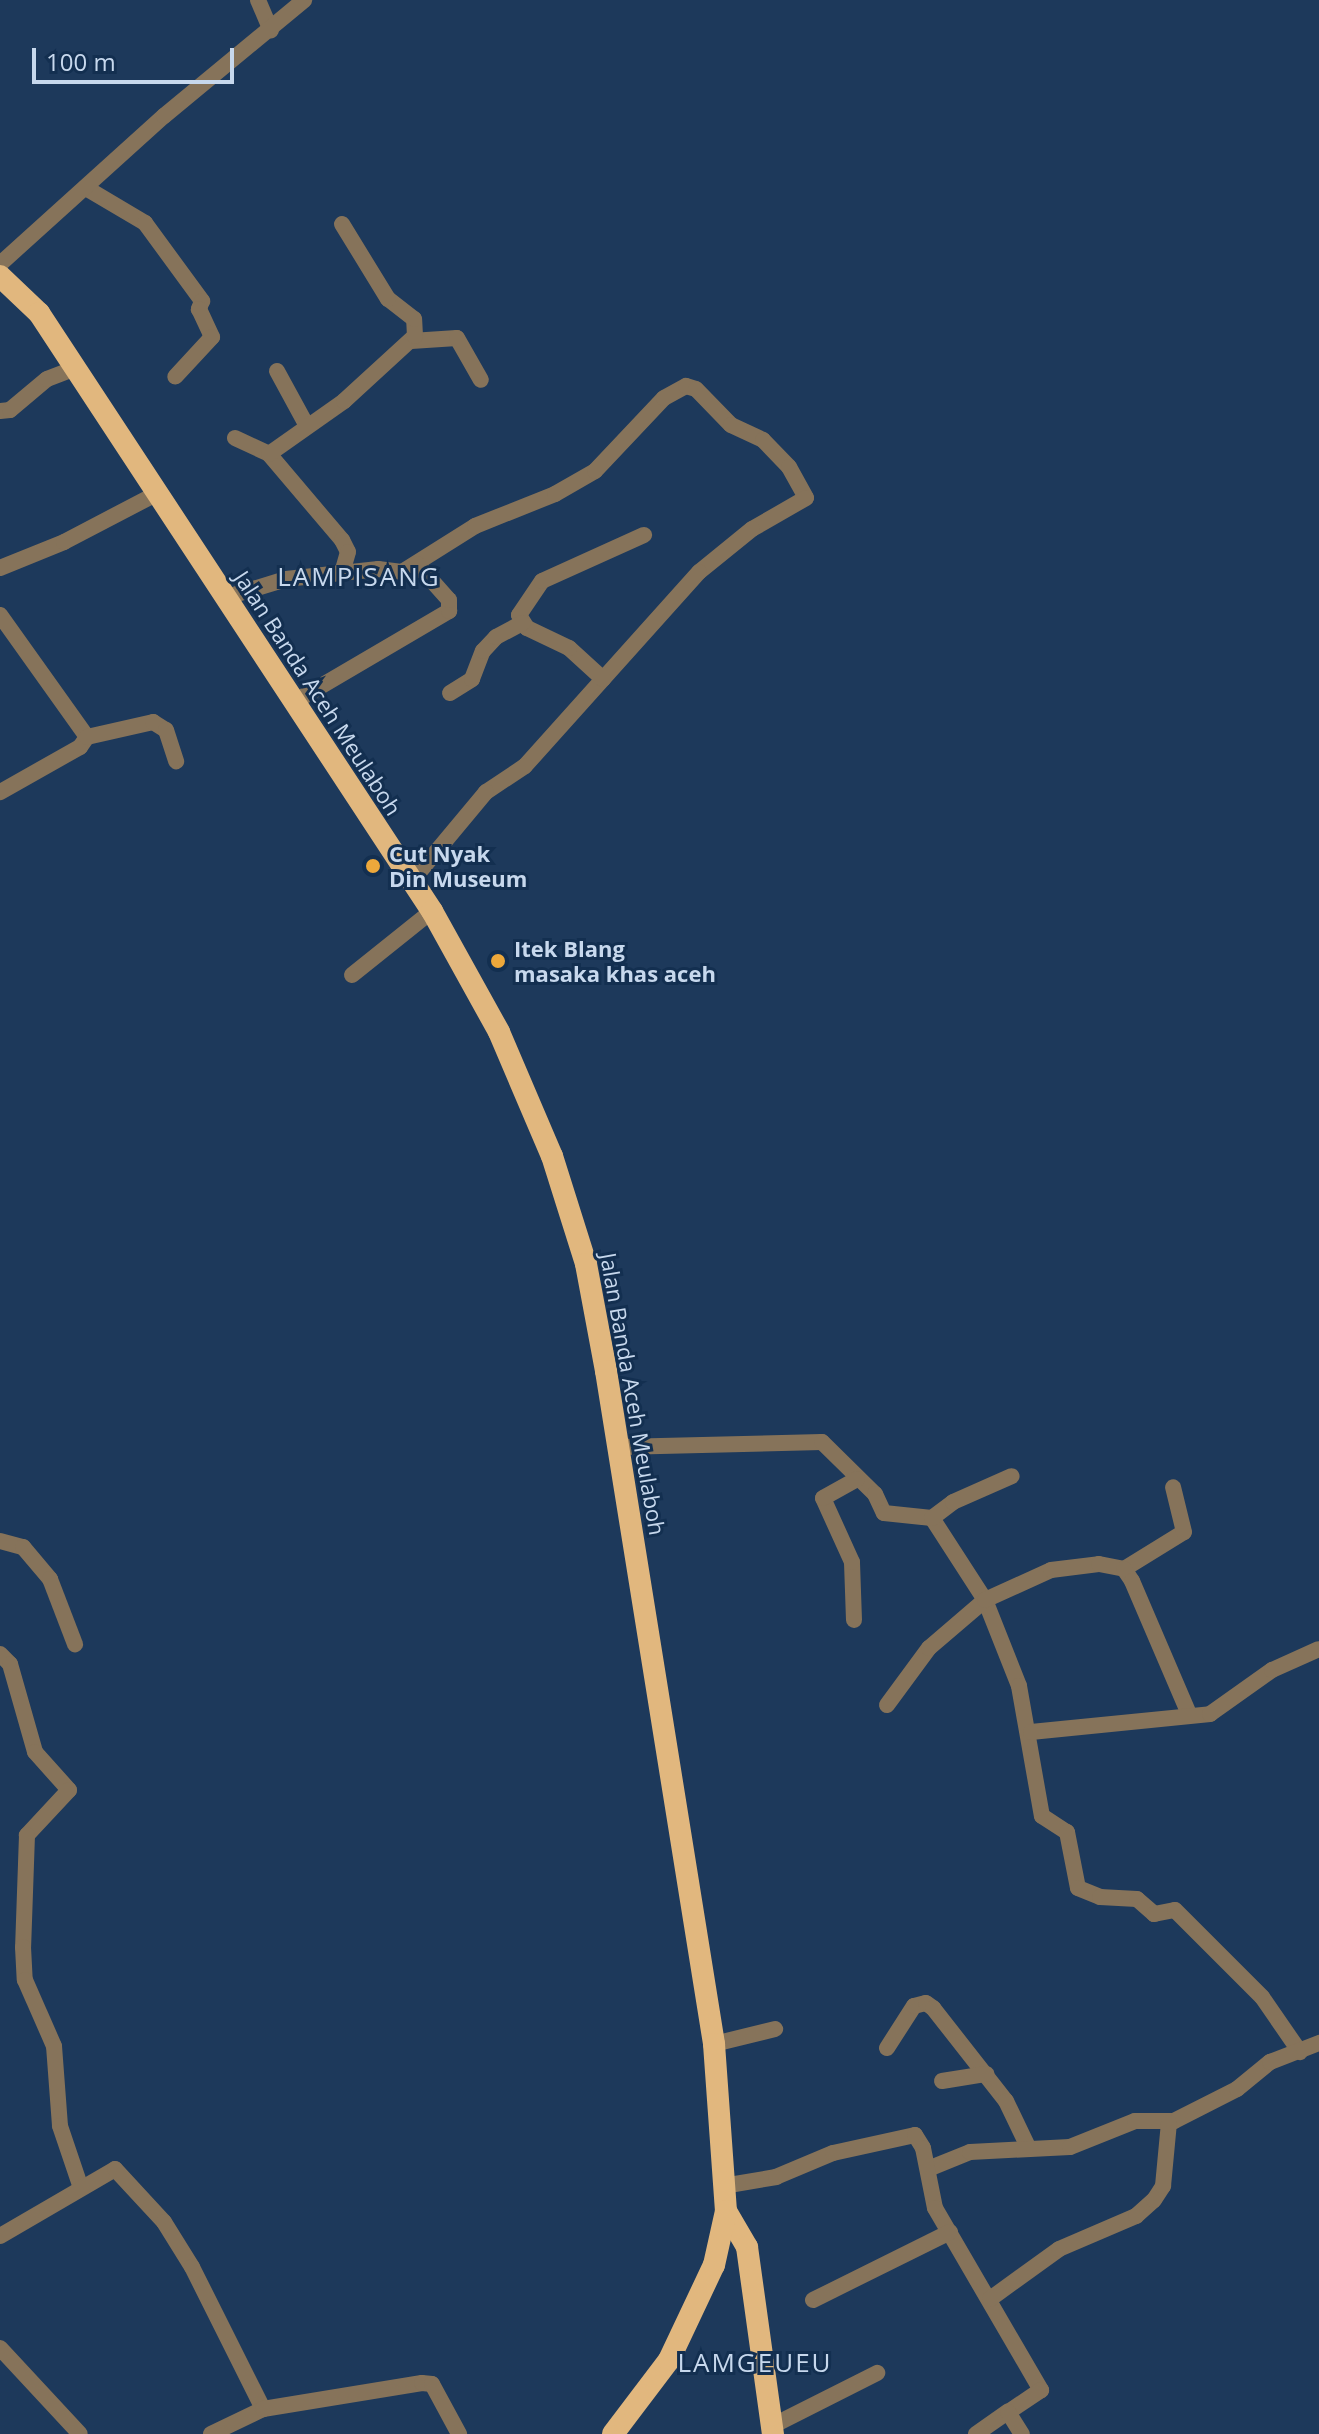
<!DOCTYPE html>
<html>
<head>
<meta charset="utf-8">
<style>
	body { margin:0 }
	#map { position:relative; width:1319px; height:2434px; overflow:hidden; background:#1d395b; font-family:"Open Sans",sans-serif }
	div>[style] { position:absolute }
	.minor>* { height:16px; margin:-8px; padding:0 8px; transform-origin:8px; border-radius:8px; background:#86735a }
	.trunk>* { height:22px; margin:-11px; padding:0 11px; transform-origin:11px; border-radius:11px; background:#e1b77e }
	.dots>* { width:22px; height:22px; translate:-50% -50%; box-sizing:border-box; border:4px solid #132f50; border-radius:50% }
	span { translate:-50% -50%; white-space:nowrap; text-align:center; line-height:1.15; -webkit-text-stroke:6px #132f50; paint-order:stroke }
	.street-label { font-size:22px; color:#c7d8ed }
	.poi-label { font-size:22px; color:#c7d8ed; font-weight:700 }
	.left { translate:0 -50%; text-align:left }
	.quarter-label { font-size:26px; color:#c7d8ed; letter-spacing:2px }
	.scale { position:absolute; left:32px; top:48px; width:202px; height:36px; box-sizing:border-box; border:4px solid #c7d8ed; border-top:0; padding-left:10px; font-size:24px; line-height:28px; white-space:nowrap; color:#c7d8ed; -webkit-text-stroke:6px #132f50; paint-order:stroke }
</style>
</head>
<body>
<div id="map">
	<div class="minor">
		<i style="left:258px;top:0;width:33px;rotate:67deg"></i>
		<i style="left:86px;top:188px;width:69px;rotate:30.7deg"></i>
		<i style="left:145px;top:223px;width:97px;rotate:53.8deg"></i>
		<i style="left:202px;top:301px;width:9px;rotate:111deg"></i>
		<i style="left:199px;top:309px;width:31px;rotate:65deg"></i>
		<i style="left:212px;top:337px;width:54px;rotate:132.8deg"></i>
		<i style="left:0;top:264px;width:221px;rotate:-42.1deg"></i>
		<i style="left:164px;top:116px;width:182px;rotate:-39.6deg"></i>
		<i style="left:411px;top:341px;width:46px;rotate:-3.7deg"></i>
		<i style="left:457px;top:338px;width:48px;rotate:60.3deg"></i>
		<i style="left:277px;top:371px;width:63px;rotate:61.4deg"></i>
		<i style="left:0;top:411px;width:10px;rotate:-6deg"></i>
		<i style="left:10px;top:410px;width:48px;rotate:-40deg"></i>
		<i style="left:47px;top:379px;width:30px;rotate:-21deg"></i>
		<i style="left:235px;top:438px;width:38px;rotate:25deg"></i>
		<i style="left:269px;top:454px;width:113px;rotate:49.7deg"></i>
		<i style="left:342px;top:540px;width:13px;rotate:63deg"></i>
		<i style="left:348px;top:552px;width:22px;rotate:106deg"></i>
		<i style="left:269px;top:454px;width:92px;rotate:-35.2deg"></i>
		<i style="left:344px;top:401px;width:96px;rotate:-42.5deg"></i>
		<i style="left:415px;top:336px;width:17px;rotate:-93deg"></i>
		<i style="left:414px;top:319px;width:33px;rotate:-142deg"></i>
		<i style="left:388px;top:299px;width:88px;rotate:-121.5deg"></i>
		<i style="left:0;top:568px;width:69px;rotate:-22.1deg"></i>
		<i style="left:64px;top:542px;width:104px;rotate:-27.6deg"></i>
		<i style="left:224px;top:598px;width:65px;rotate:-17deg"></i>
		<i style="left:286px;top:579px;width:93px;rotate:-6.2deg"></i>
		<i style="left:378px;top:569px;width:24px;rotate:7deg"></i>
		<i style="left:402px;top:572px;width:86px;rotate:-32.2deg"></i>
		<i style="left:475px;top:526px;width:86px;rotate:-21.8deg"></i>
		<i style="left:555px;top:494px;width:46px;rotate:-29.9deg"></i>
		<i style="left:595px;top:471px;width:100px;rotate:-46.6deg"></i>
		<i style="left:664px;top:398px;width:25px;rotate:-29deg"></i>
		<i style="left:686px;top:386px;width:10px;rotate:17deg"></i>
		<i style="left:696px;top:389px;width:50px;rotate:45.8deg"></i>
		<i style="left:731px;top:425px;width:35px;rotate:25deg"></i>
		<i style="left:763px;top:440px;width:37px;rotate:46deg"></i>
		<i style="left:789px;top:467px;width:35px;rotate:61deg"></i>
		<i style="left:806px;top:498px;width:62px;rotate:150.1deg"></i>
		<i style="left:752px;top:529px;width:68px;rotate:140.9deg"></i>
		<i style="left:699px;top:572px;width:261px;rotate:131.9deg"></i>
		<i style="left:525px;top:766px;width:47px;rotate:146.3deg"></i>
		<i style="left:486px;top:792px;width:117px;rotate:129.8deg"></i>
		<i style="left:0;top:615px;width:150px;rotate:54.5deg"></i>
		<i style="left:87px;top:737px;width:12px;rotate:125deg"></i>
		<i style="left:80px;top:747px;width:92px;rotate:150.6deg"></i>
		<i style="left:603px;top:679px;width:46px;rotate:-137.6deg"></i>
		<i style="left:569px;top:648px;width:47px;rotate:-154.5deg"></i>
		<i style="left:527px;top:628px;width:15px;rotate:-122deg"></i>
		<i style="left:519px;top:615px;width:41px;rotate:-55.9deg"></i>
		<i style="left:542px;top:581px;width:112px;rotate:-24.3deg"></i>
		<i style="left:450px;top:693px;width:26px;rotate:-32deg"></i>
		<i style="left:472px;top:679px;width:30px;rotate:-69deg"></i>
		<i style="left:483px;top:651px;width:19px;rotate:-47deg"></i>
		<i style="left:496px;top:637px;width:30px;rotate:-28deg"></i>
		<i style="left:294px;top:702px;width:180px;rotate:-30.4deg"></i>
		<i style="left:449px;top:611px;width:11px;rotate:-90deg"></i>
		<i style="left:449px;top:600px;width:48px;rotate:-131.6deg"></i>
		<i style="left:87px;top:737px;width:68px;rotate:-12.8deg"></i>
		<i style="left:153px;top:722px;width:15px;rotate:32deg"></i>
		<i style="left:166px;top:730px;width:33px;rotate:72deg"></i>
		<i style="left:352px;top:975px;width:102px;rotate:-38.7deg"></i>
		<i style="left:619px;top:1447px;width:203px;rotate:-1.4deg"></i>
		<i style="left:822px;top:1442px;width:74px;rotate:44.5deg"></i>
		<i style="left:875px;top:1494px;width:21px;rotate:65deg"></i>
		<i style="left:884px;top:1513px;width:48px;rotate:5.9deg"></i>
		<i style="left:932px;top:1518px;width:98px;rotate:57.1deg"></i>
		<i style="left:985px;top:1600px;width:92px;rotate:68.4deg"></i>
		<i style="left:1019px;top:1686px;width:132px;rotate:80deg"></i>
		<i style="left:1042px;top:1816px;width:30px;rotate:33deg"></i>
		<i style="left:1067px;top:1832px;width:57px;rotate:78.9deg"></i>
		<i style="left:1078px;top:1888px;width:24px;rotate:22deg"></i>
		<i style="left:1100px;top:1897px;width:37px;rotate:3deg"></i>
		<i style="left:1137px;top:1899px;width:23px;rotate:41deg"></i>
		<i style="left:1154px;top:1914px;width:21px;rotate:-11deg"></i>
		<i style="left:1175px;top:1910px;width:123px;rotate:45deg"></i>
		<i style="left:1262px;top:1997px;width:67px;rotate:55.4deg"></i>
		<i style="left:932px;top:1518px;width:26px;rotate:-37deg"></i>
		<i style="left:953px;top:1502px;width:64px;rotate:-23.8deg"></i>
		<i style="left:0;top:1541px;width:24px;rotate:15deg"></i>
		<i style="left:23px;top:1547px;width:42px;rotate:49.8deg"></i>
		<i style="left:50px;top:1579px;width:70px;rotate:69deg"></i>
		<i style="left:1124px;top:1569px;width:70px;rotate:-31.7deg"></i>
		<i style="left:1184px;top:1532px;width:46px;rotate:-103.7deg"></i>
		<i style="left:854px;top:1620px;width:58px;rotate:-92deg"></i>
		<i style="left:852px;top:1562px;width:70px;rotate:-114.4deg"></i>
		<i style="left:823px;top:1498px;width:39px;rotate:-29deg"></i>
		<i style="left:0;top:1654px;width:14px;rotate:45deg"></i>
		<i style="left:10px;top:1664px;width:91px;rotate:74.1deg"></i>
		<i style="left:35px;top:1752px;width:51px;rotate:48.2deg"></i>
		<i style="left:69px;top:1790px;width:62px;rotate:133deg"></i>
		<i style="left:27px;top:1835px;width:112px;rotate:92deg"></i>
		<i style="left:23px;top:1947px;width:33px;rotate:87deg"></i>
		<i style="left:25px;top:1980px;width:72px;rotate:66.3deg"></i>
		<i style="left:54px;top:2046px;width:80px;rotate:85.7deg"></i>
		<i style="left:60px;top:2126px;width:62px;rotate:71.3deg"></i>
		<i style="left:887px;top:1705px;width:71px;rotate:-53.6deg"></i>
		<i style="left:929px;top:1648px;width:74px;rotate:-40.6deg"></i>
		<i style="left:985px;top:1600px;width:72px;rotate:-24.4deg"></i>
		<i style="left:1051px;top:1570px;width:48px;rotate:-7.1deg"></i>
		<i style="left:1099px;top:1564px;width:25px;rotate:11deg"></i>
		<i style="left:1124px;top:1569px;width:14px;rotate:56deg"></i>
		<i style="left:1132px;top:1581px;width:145px;rotate:66.8deg"></i>
		<i style="left:1031px;top:1732px;width:180px;rotate:-5.7deg"></i>
		<i style="left:1210px;top:1714px;width:76px;rotate:-35.4deg"></i>
		<i style="left:1272px;top:1670px;width:51px;rotate:-24.1deg"></i>
		<i style="left:714px;top:2044px;width:63px;rotate:-13.8deg"></i>
		<i style="left:887px;top:2048px;width:50px;rotate:-57.3deg"></i>
		<i style="left:914px;top:2006px;width:12px;rotate:-14deg"></i>
		<i style="left:926px;top:2003px;width:9px;rotate:36deg"></i>
		<i style="left:933px;top:2008px;width:118px;rotate:51.9deg"></i>
		<i style="left:1006px;top:2101px;width:53px;rotate:64.4deg"></i>
		<i style="left:942px;top:2081px;width:45px;rotate:-9deg"></i>
		<i style="left:928px;top:2169px;width:45px;rotate:-22deg"></i>
		<i style="left:970px;top:2152px;width:100px;rotate:-2.9deg"></i>
		<i style="left:1070px;top:2147px;width:70px;rotate:-21.8deg"></i>
		<i style="left:1135px;top:2121px;width:39px"></i>
		<i style="left:1174px;top:2121px;width:71px;rotate:-26.9deg"></i>
		<i style="left:1237px;top:2089px;width:43px;rotate:-39.3deg"></i>
		<i style="left:1270px;top:2062px;width:53px;rotate:-21.2deg"></i>
		<i style="left:723px;top:2186px;width:54px;rotate:-9.6deg"></i>
		<i style="left:776px;top:2177px;width:62px;rotate:-22.8deg"></i>
		<i style="left:833px;top:2153px;width:84px;rotate:-12.4deg"></i>
		<i style="left:915px;top:2135px;width:15px;rotate:58deg"></i>
		<i style="left:923px;top:2148px;width:61px;rotate:78.7deg"></i>
		<i style="left:935px;top:2208px;width:211px;rotate:59.8deg"></i>
		<i style="left:1041px;top:2390px;width:40px;rotate:146deg"></i>
		<i style="left:0;top:2236px;width:133px;rotate:-30.2deg"></i>
		<i style="left:115px;top:2169px;width:72px;rotate:47.2deg"></i>
		<i style="left:164px;top:2222px;width:53px;rotate:58.1deg"></i>
		<i style="left:192px;top:2267px;width:159px;rotate:63.4deg"></i>
		<i style="left:990px;top:2299px;width:85px;rotate:-35.9deg"></i>
		<i style="left:1059px;top:2249px;width:84px;rotate:-23.2deg"></i>
		<i style="left:1136px;top:2216px;width:24px;rotate:-42deg"></i>
		<i style="left:1154px;top:2200px;width:17px;rotate:-57deg"></i>
		<i style="left:1163px;top:2186px;width:63px;rotate:-84.6deg"></i>
		<i style="left:813px;top:2300px;width:153px;rotate:-26.4deg"></i>
		<i style="left:0;top:2348px;width:117px;rotate:47.1deg"></i>
		<i style="left:772px;top:2426px;width:118px;rotate:-26.8deg"></i>
		<i style="left:211px;top:2434px;width:58px;rotate:-25.7deg"></i>
		<i style="left:263px;top:2409px;width:161px;rotate:-9.3deg"></i>
		<i style="left:422px;top:2383px;width:10px;rotate:6deg"></i>
		<i style="left:432px;top:2384px;width:57px;rotate:61.6deg"></i>
		<i style="left:976px;top:2434px;width:39px;rotate:-35deg"></i>
		<i style="left:1008px;top:2412px;width:26px;rotate:58deg"></i>
	</div>
	<div class="trunk">
		<i style="left:0;top:276px;width:54px;rotate:43.5deg"></i>
		<i style="left:39px;top:313px;width:716px;rotate:56.69deg"></i>
		<i style="left:432px;top:911px;width:138px;rotate:61deg"></i>
		<i style="left:499px;top:1032px;width:135px;rotate:66.9deg"></i>
		<i style="left:552px;top:1156px;width:113px;rotate:72.5deg"></i>
		<i style="left:586px;top:1264px;width:109px;rotate:79.4deg"></i>
		<i style="left:606px;top:1371px;width:682px;rotate:80.88deg"></i>
		<i style="left:714px;top:2044px;width:167px;rotate:85.9deg"></i>
		<i style="left:726px;top:2211px;width:42px;rotate:59.7deg"></i>
		<i style="left:747px;top:2247px;width:189px;rotate:82.1deg"></i>
		<i style="left:613px;top:2434px;width:93px;rotate:-52.9deg"></i>
		<i style="left:669px;top:2360px;width:105px;rotate:-64.7deg"></i>
		<i style="left:714px;top:2265px;width:55px;rotate:-77.5deg"></i>
	</div>
	<div class="dots">
		<i style="left:373px;top:866px;background:#eda83b"></i>
		<i style="left:498px;top:961px;background:#eda83b"></i>
	</div>
	<div class="street-label">
		<span style="left:318px;top:693px;rotate:57deg">Jalan Banda Aceh Meulaboh</span>
		<span style="left:633px;top:1394px;rotate:80deg">Jalan Banda Aceh Meulaboh</span>
	</div>
	<div class="poi-label">
		<span class="left" style="left:389px;top:866px">Cut Nyak<br>Din Museum</span>
		<span class="left" style="left:514px;top:961px">Itek Blang<br>masaka khas aceh</span>
	</div>
	<div class="quarter-label">
		<span style="left:359px;top:577px">LAMPISANG</span>
		<span style="left:755px;top:2363px">LAMGEUEU</span>
	</div>
	<div class="scale">100 m</div>
</div>
</body>
</html>
